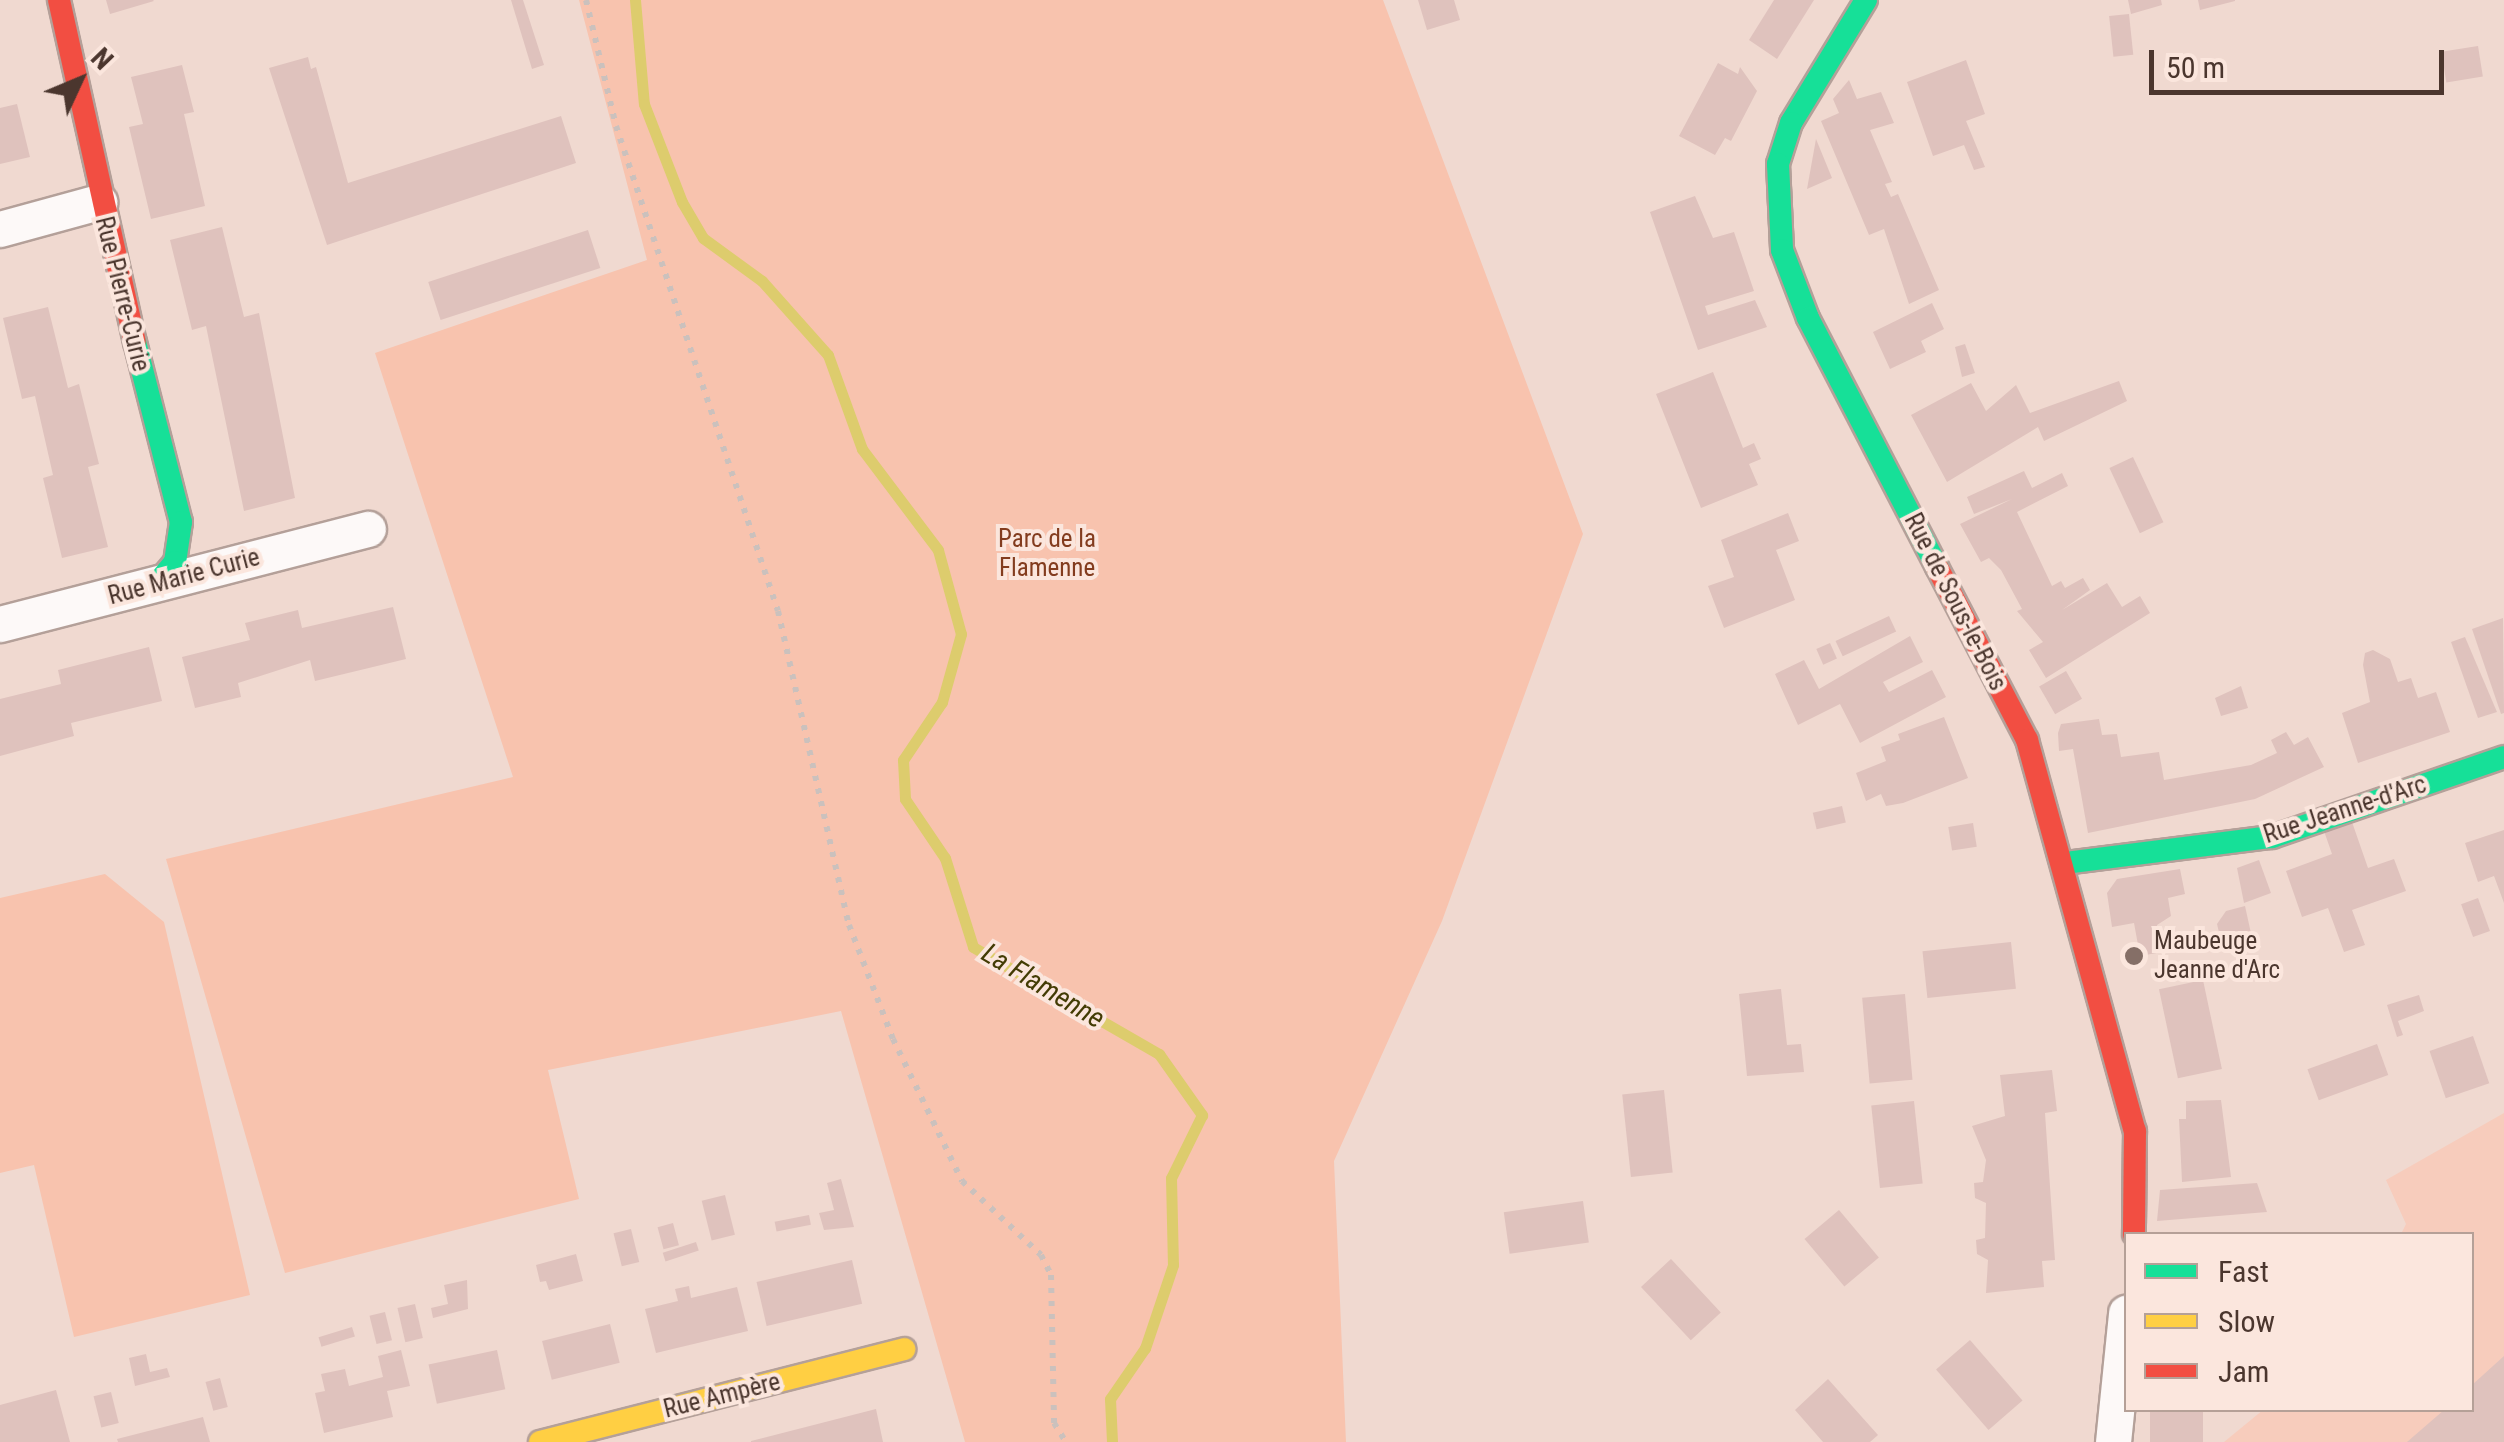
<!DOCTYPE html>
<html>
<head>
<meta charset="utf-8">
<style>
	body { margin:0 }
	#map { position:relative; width:2504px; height:1442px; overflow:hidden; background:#f0d9d0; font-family:"Roboto Condensed",sans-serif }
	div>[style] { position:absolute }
	.built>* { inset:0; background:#f7ccbc }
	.green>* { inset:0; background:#f8c3ae }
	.stream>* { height:11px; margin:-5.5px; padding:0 5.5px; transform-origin:5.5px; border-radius:5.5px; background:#ddcc6d }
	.building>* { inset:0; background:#dfc2bd; transform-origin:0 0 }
	.path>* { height:6px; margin-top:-3px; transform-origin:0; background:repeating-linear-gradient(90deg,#cbc1bd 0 5px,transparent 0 13px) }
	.roads { filter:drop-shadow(2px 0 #b4a099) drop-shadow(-2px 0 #b4a099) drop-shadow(0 2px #b4a099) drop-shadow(0 -2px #b4a099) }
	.street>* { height:35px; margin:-17.5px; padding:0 17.5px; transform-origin:17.5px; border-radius:17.5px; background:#fdf9f8 }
	.fast>* { height:22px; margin:-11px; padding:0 11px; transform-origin:11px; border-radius:11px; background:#16e098 }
	.slow>* { height:22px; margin:-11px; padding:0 11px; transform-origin:11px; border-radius:11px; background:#ffcf43 }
	.jam>* { height:22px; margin:-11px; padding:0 11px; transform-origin:11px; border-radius:11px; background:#f24e42 }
	.dots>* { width:28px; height:28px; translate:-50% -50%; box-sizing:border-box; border:5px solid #fbe6dd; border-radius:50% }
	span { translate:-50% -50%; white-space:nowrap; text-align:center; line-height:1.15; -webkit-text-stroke:8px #fbe6dd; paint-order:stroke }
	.street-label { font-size:25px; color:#4b362e }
	.park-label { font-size:25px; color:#833c1e }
	.poi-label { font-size:25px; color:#4b362e }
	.left { translate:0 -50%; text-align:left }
	.water-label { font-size:28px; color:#433c04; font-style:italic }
	.legend { position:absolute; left:2124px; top:1232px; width:350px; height:180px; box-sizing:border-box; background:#fbe6dd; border:2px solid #b5a097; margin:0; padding:12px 18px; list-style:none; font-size:30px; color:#4b362e }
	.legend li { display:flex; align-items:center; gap:20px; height:50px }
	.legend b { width:50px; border:2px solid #b5a097 }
	.north { position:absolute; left:30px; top:30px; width:100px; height:100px; -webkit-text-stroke:8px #fbe6dd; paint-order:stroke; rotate:46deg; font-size:28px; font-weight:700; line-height:40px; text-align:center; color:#4b362e }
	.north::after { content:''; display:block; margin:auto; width:35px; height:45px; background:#4b362e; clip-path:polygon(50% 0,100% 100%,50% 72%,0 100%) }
	.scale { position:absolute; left:2149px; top:50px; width:295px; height:45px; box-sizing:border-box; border:5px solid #4b362e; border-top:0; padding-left:12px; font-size:30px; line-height:35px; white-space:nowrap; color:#4b362e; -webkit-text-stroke:8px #fbe6dd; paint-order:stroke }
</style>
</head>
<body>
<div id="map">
	<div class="built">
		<i style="clip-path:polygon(2504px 1113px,2504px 1442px,2224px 1442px,2263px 1410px,2472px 1410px,2472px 1234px,2401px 1234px,2406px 1224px,2386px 1180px)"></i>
	</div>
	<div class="green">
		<i style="clip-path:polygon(579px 0,1383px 0,1583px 534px,1442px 921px,1334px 1161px,1346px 1442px,965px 1442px,841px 1011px,548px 1070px,579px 1199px,285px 1273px,166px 859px,513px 777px,375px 353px,647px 260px)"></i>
		<i style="clip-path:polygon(105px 874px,164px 922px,250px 1295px,74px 1337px,34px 1165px,0 1173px,0 898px)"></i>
	</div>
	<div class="stream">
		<i style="left:635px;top:0;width:104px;rotate:85.1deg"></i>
		<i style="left:644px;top:104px;width:105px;rotate:68.8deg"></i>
		<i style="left:682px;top:202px;width:42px;rotate:59.7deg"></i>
		<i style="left:703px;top:238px;width:73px;rotate:36.1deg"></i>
		<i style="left:762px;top:281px;width:99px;rotate:48.3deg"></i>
		<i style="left:828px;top:355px;width:100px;rotate:70.1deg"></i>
		<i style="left:862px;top:449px;width:126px;rotate:53deg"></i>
		<i style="left:938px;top:550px;width:87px;rotate:74.7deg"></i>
		<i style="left:961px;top:634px;width:71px;rotate:105.6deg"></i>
		<i style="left:942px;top:702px;width:70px;rotate:123.9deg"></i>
		<i style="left:903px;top:760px;width:39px;rotate:87deg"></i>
		<i style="left:905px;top:799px;width:71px;rotate:55.9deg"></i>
		<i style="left:945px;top:858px;width:93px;rotate:72.5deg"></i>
		<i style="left:973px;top:947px;width:215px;rotate:29.9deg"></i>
		<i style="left:1159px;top:1054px;width:75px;rotate:54.8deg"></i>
		<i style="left:1202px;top:1115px;width:70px;rotate:116.2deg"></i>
		<i style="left:1171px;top:1178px;width:87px;rotate:88.7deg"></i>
		<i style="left:1173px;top:1265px;width:88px;rotate:108.6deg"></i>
		<i style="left:1145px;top:1348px;width:62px;rotate:124.5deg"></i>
		<i style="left:1110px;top:1399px;width:43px;rotate:87.3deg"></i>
	</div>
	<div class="building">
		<i style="clip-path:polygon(106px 0,153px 0,154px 1px,110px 14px)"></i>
		<i style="clip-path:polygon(511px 0,523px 0,544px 65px,532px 69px)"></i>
		<i style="clip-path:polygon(1418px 0,1454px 0,1460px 20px,1427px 30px)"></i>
		<i style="clip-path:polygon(1774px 0,1814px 0,1777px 59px,1749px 40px)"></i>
		<i style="clip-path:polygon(2128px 0,2161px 0,2162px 5px,2131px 14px)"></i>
		<i style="clip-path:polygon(2198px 0,2235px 0,2235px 1px,2200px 10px)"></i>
		<i style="left:2129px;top:14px;width:41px;height:20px;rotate:84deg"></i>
		<i style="left:2478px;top:46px;width:31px;height:37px;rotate:81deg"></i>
		<i style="clip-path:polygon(308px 57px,311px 69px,316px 67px,348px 183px,561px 116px,576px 163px,327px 245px,269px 68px)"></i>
		<i style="clip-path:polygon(1966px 60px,1985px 114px,1966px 121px,1985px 167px,1974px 170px,1964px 145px,1933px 156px,1907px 82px)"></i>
		<i style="clip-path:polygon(1718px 63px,1738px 74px,1740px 67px,1757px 91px,1731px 141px,1725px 138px,1715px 155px,1679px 136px)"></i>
		<i style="clip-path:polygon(182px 65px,194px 112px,184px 114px,205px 206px,151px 219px,129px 127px,143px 124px,131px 77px)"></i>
		<i style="clip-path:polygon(1849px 80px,1857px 99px,1881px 92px,1894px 123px,1870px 130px,1892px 182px,1885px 184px,1891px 197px,1898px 194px,1939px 290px,1909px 304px,1884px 229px,1869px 235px,1821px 121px,1839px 113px,1833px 99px)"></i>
		<i style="clip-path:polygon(17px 104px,30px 157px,0 164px,0 108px)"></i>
		<i style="clip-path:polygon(1816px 139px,1832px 178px,1807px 189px)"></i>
		<i style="clip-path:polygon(1695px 196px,1713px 238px,1734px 232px,1754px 291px,1705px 306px,1708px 315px,1755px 300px,1767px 327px,1698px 350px,1650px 212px)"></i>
		<i style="clip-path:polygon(222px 227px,244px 317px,259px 313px,295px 498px,244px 511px,206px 326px,192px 330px,170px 240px)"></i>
		<i style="left:588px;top:230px;width:40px;height:168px;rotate:72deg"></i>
		<i style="clip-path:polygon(1932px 303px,1944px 329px,1921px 341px,1926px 352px,1890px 369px,1873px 332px)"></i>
		<i style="clip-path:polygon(48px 307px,68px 388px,79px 384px,99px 464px,88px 467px,108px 547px,62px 558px,43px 478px,53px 475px,35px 396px,22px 399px,3px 318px)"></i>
		<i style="clip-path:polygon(1965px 344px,1975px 373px,1962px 377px,1955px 347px)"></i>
		<i style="clip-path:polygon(1713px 372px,1743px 448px,1754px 443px,1761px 459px,1749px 464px,1758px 485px,1701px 508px,1656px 394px)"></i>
		<i style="clip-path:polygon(2119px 381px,2127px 401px,2044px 441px,2038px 427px,1947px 482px,1911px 415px,1971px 383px,1986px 411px,2016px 385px,2030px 413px)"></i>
		<i style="left:2133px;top:457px;width:72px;height:26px;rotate:65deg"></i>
		<i style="clip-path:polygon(2024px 471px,2032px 488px,2062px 473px,2068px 486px,2017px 512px,2052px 586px,2061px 581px,2065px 588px,2083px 578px,2090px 590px,2062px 610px,2107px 583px,2122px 607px,2140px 596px,2150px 613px,2046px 678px,2029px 650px,2043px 642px,2017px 611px,2022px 609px,2001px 570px,1989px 558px,1981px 562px,1960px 524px,2012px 499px,1974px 514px,1967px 497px)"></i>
		<i style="clip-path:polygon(1788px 513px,1799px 541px,1776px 550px,1795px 600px,1724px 628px,1708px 586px,1734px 577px,1721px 540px)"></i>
		<i style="clip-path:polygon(393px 607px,406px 659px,315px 681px,310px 660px,238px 683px,241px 697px,195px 708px,182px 657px,250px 640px,245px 623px,298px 610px,302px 628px)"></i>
		<i style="left:1889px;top:616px;width:17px;height:59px;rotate:65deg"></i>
		<i style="clip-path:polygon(2503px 618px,2504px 713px,2501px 714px,2472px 629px)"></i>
		<i style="clip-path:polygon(1910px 636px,1923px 662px,1883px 682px,1889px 692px,1932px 670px,1946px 697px,1860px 743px,1840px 704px,1798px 725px,1775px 674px,1804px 660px,1819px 689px)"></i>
		<i style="clip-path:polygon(2465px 637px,2497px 712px,2478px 718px,2451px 642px)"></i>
		<i style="left:1830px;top:643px;width:17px;height:15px;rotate:66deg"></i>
		<i style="clip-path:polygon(149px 647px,162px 701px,71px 723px,74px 736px,0 756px,0 699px,61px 684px,58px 670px)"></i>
		<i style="clip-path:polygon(2373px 650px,2390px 659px,2398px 682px,2411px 678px,2418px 698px,2436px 692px,2450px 732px,2358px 763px,2342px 713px,2370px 702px,2363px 665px,2365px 653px)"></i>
		<i style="left:2066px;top:671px;width:32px;height:31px;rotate:60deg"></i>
		<i style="clip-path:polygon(2241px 686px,2248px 708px,2221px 716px,2215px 698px)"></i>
		<i style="clip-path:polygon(1944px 717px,1968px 778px,1903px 803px,1886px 806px,1881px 794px,1866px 801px,1856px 773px,1886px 761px,1881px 747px,1900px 740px,1898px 734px)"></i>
		<i style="clip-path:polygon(2099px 719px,2102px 735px,2117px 734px,2121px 757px,2159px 752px,2164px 780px,2251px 765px,2277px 753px,2271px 740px,2286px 732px,2294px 745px,2308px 737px,2324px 767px,2255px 799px,2088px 833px,2073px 749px,2059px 751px,2058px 733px,2061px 724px)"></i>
		<i style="left:1842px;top:806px;width:17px;height:30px;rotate:77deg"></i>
		<i style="clip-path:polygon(2352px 822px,2368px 868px,2394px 859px,2406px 891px,2352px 910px,2365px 945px,2344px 952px,2328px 908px,2302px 917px,2286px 871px,2332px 854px,2324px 831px)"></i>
		<i style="left:1973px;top:823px;width:24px;height:25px;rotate:81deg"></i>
		<i style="clip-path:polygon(2504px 830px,2504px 903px,2494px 876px,2478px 882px,2465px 843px)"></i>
		<i style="clip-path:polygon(2259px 860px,2271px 893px,2244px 903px,2237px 868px)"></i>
		<i style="clip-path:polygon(2180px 869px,2185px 894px,2168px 898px,2171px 916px,2157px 925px,2162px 952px,2140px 956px,2134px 923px,2112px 927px,2107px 893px,2117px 879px)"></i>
		<i style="left:2478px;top:898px;width:35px;height:18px;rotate:70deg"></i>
		<i style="clip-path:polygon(2245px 906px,2252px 938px,2222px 945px,2217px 924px,2226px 911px)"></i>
		<i style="left:2011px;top:942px;width:47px;height:89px;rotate:84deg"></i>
		<i style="left:2203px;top:980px;width:91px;height:45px;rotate:78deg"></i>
		<i style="clip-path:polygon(1781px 989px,1787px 1045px,1801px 1044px,1804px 1072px,1747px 1076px,1739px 994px)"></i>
		<i style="left:1905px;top:994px;width:86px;height:43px;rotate:85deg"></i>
		<i style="clip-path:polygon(2419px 995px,2424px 1011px,2398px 1021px,2403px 1035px,2397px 1037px,2387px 1005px)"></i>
		<i style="left:2473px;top:1036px;width:50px;height:46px;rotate:71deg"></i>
		<i style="left:2377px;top:1044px;width:33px;height:74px;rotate:70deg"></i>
		<i style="clip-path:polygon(2052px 1070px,2057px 1111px,2045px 1113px,2055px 1260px,2042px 1261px,2044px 1287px,1986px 1293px,1988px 1260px,1977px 1254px,1976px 1240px,1985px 1238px,1986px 1203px,1975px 1198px,1974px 1183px,1983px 1182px,1986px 1160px,1972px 1126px,2005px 1116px,2000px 1075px)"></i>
		<i style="left:1664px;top:1090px;width:83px;height:42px;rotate:84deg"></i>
		<i style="clip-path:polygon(2221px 1100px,2231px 1177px,2182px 1182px,2179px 1119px,2186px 1119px,2186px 1101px)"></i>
		<i style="left:1914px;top:1101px;width:83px;height:43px;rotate:84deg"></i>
		<i style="clip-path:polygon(841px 1179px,854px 1227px,824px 1230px,819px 1213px,834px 1210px,827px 1183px)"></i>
		<i style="clip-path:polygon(2257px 1183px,2267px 1212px,2157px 1221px,2160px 1190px)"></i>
		<i style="left:725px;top:1195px;width:41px;height:24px;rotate:76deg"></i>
		<i style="left:1583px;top:1201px;width:42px;height:80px;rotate:82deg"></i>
		<i style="left:1839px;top:1210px;width:62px;height:45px;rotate:50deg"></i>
		<i style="left:809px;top:1215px;width:10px;height:35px;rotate:79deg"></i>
		<i style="left:673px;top:1223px;width:23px;height:16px;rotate:75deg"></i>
		<i style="left:631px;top:1229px;width:34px;height:18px;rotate:76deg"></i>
		<i style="left:696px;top:1242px;width:9px;height:35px;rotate:72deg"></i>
		<i style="clip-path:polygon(576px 1254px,583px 1281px,549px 1290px,546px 1281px,540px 1282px,536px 1265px)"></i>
		<i style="left:1671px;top:1259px;width:73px;height:41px;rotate:47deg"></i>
		<i style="left:852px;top:1260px;width:45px;height:98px;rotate:77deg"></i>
		<i style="clip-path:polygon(467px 1280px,468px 1309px,433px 1318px,431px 1308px,448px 1304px,444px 1285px)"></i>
		<i style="clip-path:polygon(689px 1286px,691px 1298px,737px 1287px,748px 1331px,656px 1353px,645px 1309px,678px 1301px,675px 1289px)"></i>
		<i style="left:415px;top:1304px;width:35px;height:18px;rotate:77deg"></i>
		<i style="left:385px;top:1312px;width:29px;height:16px;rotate:76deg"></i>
		<i style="left:610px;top:1324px;width:40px;height:70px;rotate:76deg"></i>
		<i style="left:352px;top:1327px;width:10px;height:35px;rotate:73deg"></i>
		<i style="left:1970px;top:1340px;width:80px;height:45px;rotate:49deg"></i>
		<i style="clip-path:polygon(401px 1350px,410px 1386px,387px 1391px,393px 1417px,324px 1433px,315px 1393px,325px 1391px,321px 1374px,345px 1369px,349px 1386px,383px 1377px,378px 1356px)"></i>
		<i style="left:497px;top:1350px;width:40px;height:70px;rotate:78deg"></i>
		<i style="clip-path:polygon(146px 1354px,150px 1372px,167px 1368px,170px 1377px,135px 1386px,129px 1358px)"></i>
		<i style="clip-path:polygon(2504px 1356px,2504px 1442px,2407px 1442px,2444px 1410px,2472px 1410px,2472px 1385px)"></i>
		<i style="left:220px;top:1378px;width:30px;height:15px;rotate:75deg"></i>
		<i style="clip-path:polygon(1828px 1379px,1878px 1435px,1870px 1442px,1823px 1442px,1795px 1410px)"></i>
		<i style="clip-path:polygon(56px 1390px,70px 1442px,0 1442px,0 1405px)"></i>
		<i style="left:111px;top:1392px;width:32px;height:18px;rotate:76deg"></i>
		<i style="clip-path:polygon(876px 1409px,883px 1442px,751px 1442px,751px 1441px)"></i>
		<i style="left:2150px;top:1410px;width:53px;height:32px"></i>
		<i style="clip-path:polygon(203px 1417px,210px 1442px,118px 1442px,117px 1439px)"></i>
	</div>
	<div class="path">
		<i style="left:586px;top:0;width:130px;rotate:76.6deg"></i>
		<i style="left:616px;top:126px;width:511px;rotate:71.53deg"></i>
		<i style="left:778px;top:611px;width:322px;rotate:77.3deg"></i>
		<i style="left:849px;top:925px;width:122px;rotate:68.9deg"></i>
		<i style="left:893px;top:1039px;width:158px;rotate:64.1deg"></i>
		<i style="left:962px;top:1181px;width:108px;rotate:43.1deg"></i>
		<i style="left:1041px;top:1255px;width:22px;rotate:63deg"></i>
		<i style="left:1051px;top:1275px;width:148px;rotate:88.8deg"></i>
		<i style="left:1054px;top:1423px;width:22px;rotate:58deg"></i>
	</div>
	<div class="roads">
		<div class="street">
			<i style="left:0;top:229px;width:103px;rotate:-15.3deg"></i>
			<i style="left:0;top:624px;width:380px;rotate:-14.5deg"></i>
			<i style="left:2113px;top:1442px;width:130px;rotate:-84.2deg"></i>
		</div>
		<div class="fast">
			<i style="left:1866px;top:0;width:144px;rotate:121.4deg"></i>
			<i style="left:1791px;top:123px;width:43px;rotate:107.6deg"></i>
			<i style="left:1778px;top:164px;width:86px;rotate:87.3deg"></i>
			<i style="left:1782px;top:250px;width:73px;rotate:69.1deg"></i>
			<i style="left:1808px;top:318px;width:280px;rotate:62.6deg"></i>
			<i style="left:135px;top:342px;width:186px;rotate:75.7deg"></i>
			<i style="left:181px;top:522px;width:40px;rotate:98.5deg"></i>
			<i style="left:175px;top:562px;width:25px;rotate:130deg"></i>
			<i style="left:2065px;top:863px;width:209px;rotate:-7.2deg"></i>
			<i style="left:2272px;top:837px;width:245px;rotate:-19deg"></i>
		</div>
		<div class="slow">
			<i style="left:540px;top:1442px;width:376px;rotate:-14.3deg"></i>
		</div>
		<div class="jam">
			<i style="left:59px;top:0;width:350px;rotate:77.5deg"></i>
			<i style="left:1937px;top:567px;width:195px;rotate:62.5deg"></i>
			<i style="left:2027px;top:740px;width:406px;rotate:74.6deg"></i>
			<i style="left:2135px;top:1131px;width:103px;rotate:90.6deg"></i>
		</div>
	</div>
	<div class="dots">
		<i style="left:2134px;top:956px;background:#856f67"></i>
	</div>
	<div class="street-label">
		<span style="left:122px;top:294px;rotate:76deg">Rue Pierre-Curie</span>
		<span style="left:184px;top:577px;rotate:-15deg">Rue Marie Curie</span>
		<span style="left:1955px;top:602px;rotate:63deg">Rue de Sous-le-Bois</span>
		<span style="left:2345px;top:810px;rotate:-18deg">Rue Jeanne-d'Arc</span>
		<span style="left:722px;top:1396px;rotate:-14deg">Rue Ampère</span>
	</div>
	<div class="park-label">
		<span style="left:1047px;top:554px">Parc de la<br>Flamenne</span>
	</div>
	<div class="poi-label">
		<span class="left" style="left:2154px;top:956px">Maubeuge<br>Jeanne d'Arc</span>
	</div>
	<div class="water-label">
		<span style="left:1043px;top:986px;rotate:31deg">La Flamenne</span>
	</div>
	<ul class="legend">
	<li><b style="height:12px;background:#16e098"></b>Fast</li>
	<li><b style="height:12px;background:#ffcf43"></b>Slow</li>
	<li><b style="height:12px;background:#f24e42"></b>Jam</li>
	</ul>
	<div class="north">N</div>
	<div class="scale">50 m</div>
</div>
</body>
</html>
